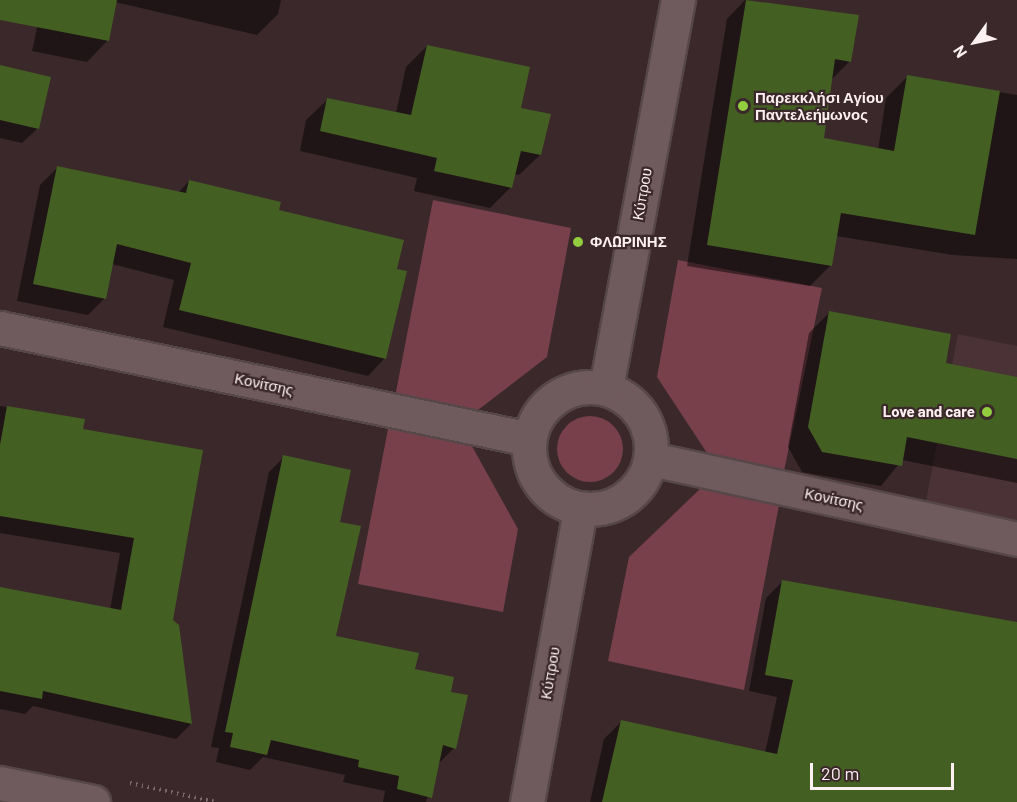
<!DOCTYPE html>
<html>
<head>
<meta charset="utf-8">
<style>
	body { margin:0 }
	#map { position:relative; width:1017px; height:802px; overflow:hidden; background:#3a282b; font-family:Barlow,sans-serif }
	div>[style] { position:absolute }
	.built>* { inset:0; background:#4b3236 }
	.green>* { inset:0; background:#77404a }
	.round { border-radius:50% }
	.shadow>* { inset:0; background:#0007 }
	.building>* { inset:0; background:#445f22 }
	.path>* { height:4px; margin-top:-2px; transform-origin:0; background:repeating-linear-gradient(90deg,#7a696c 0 1.5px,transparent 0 6px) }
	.roads { filter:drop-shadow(2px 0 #564749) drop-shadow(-2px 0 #564749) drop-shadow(0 2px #564749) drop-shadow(0 -2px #564749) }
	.street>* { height:33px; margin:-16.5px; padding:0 16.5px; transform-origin:16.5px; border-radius:16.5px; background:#6f5a5d }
	.secondary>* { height:33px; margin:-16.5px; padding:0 16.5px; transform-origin:16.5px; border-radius:16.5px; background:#6f5a5d }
	.secondary>.ring { margin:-16.5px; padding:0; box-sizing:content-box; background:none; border:33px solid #6f5a5d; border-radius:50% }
	.dots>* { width:16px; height:16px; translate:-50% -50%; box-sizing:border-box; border:3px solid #3a282b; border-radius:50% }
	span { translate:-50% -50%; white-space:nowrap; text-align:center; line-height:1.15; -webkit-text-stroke:4.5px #3a282b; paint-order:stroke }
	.poi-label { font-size:15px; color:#fdf0f2; font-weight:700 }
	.left { translate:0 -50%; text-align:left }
	.right { translate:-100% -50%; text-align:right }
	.street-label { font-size:15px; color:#fdf0f2 }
	.north { position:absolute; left:945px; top:12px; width:60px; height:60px; -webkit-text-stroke:4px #3a282b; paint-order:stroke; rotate:237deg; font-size:16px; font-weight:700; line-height:24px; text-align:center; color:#fdf0f2 }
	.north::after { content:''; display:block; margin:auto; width:21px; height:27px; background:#fdf0f2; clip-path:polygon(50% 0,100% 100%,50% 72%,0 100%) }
	.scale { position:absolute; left:810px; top:763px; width:144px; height:27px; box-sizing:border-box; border:3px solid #fdf0f2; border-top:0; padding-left:8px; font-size:18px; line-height:21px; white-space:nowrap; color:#fdf0f2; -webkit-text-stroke:4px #3a282b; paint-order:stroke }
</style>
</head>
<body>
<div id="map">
	<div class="built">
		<i style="clip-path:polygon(958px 334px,1017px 346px,1017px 520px,926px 501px)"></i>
	</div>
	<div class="green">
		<i style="clip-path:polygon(433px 200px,571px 228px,547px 357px,474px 413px,395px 397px)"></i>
		<i style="clip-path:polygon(678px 260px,822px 288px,784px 471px,707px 453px,657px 377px)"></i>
		<i class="round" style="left:557px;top:416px;width:66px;height:66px"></i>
		<i style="clip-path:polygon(389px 424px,468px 439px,518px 529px,503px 612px,358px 584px)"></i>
		<i style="clip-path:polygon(701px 488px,779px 505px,744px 690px,608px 661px,629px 557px)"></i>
	</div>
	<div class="shadow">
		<i style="clip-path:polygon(43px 0,281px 0,278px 14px,257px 35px,115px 2px,107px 41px,87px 62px,32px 51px)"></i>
		<i style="clip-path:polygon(745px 0,857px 16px,850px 61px,831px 80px,822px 139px,878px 150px,886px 98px,907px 77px,1017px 95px,1017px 259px,953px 255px,836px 236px,831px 265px,810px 286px,687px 266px,727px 19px)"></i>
		<i style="clip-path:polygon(427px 46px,519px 109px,540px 155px,519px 175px,514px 174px,511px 187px,490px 208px,414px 191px,417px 178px,300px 151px,306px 120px,327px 100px,396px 113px,406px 67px)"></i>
		<i style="clip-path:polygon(0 67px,38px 128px,22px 143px,0 138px)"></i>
		<i style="clip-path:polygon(57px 168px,178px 193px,189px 181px,277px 211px,395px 270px,385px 358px,368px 376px,163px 327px,174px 280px,112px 264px,105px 298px,88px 315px,17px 301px,40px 185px)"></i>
		<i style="clip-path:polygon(829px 313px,944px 364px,1017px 379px,1017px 483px,902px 460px,881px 486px,802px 472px,788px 447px,809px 333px)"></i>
		<i style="clip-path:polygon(0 406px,83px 420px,81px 430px,201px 451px,172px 621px,191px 724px,176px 739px,33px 706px,25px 714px,0 709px,0 588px,110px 610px,120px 553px,0 533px)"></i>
		<i style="clip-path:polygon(284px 457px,338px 523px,335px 637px,414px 670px,449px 693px,454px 748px,439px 763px,426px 802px,383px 802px,385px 791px,343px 782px,345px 775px,263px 757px,250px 770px,216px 762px,219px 748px,211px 747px,269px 472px)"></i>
		<i style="clip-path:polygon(783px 581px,1017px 650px,1017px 802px,590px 802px,604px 739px,621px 722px,765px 753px,777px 697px,749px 691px,766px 598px)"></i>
	</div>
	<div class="building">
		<i style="clip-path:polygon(0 0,117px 0,109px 41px,0 20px)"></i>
		<i style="clip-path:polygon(746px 0,859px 15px,851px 62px,835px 59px,824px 138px,894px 151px,907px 75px,1000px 91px,975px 235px,841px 213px,832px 266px,707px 245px)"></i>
		<i style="clip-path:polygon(427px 45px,530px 67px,521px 108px,551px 114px,541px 155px,521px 151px,512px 188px,434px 171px,437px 158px,320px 131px,327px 98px,411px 115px)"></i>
		<i style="clip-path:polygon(0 65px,51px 77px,39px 129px,0 120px)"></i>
		<i style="clip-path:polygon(57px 166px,186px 193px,189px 180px,281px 202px,279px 210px,404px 240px,397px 269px,407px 271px,386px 359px,179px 310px,191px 263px,117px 244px,106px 299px,33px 284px)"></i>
		<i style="clip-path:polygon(829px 311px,951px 334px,946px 363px,1017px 377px,1017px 459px,907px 437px,902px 466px,822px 452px,808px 427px)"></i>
		<i style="clip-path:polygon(7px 406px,85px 419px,83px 429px,203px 450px,173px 620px,179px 625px,192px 724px,43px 691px,42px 699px,0 691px,0 587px,121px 610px,134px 538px,0 516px,0 445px)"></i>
		<i style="clip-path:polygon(283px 455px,351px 470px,340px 522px,361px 526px,336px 636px,419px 653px,415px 669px,454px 677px,451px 692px,468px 695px,456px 749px,443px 745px,432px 798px,397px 789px,399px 776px,358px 767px,359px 760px,271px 740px,267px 755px,230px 747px,233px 733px,225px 732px)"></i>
		<i style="clip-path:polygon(782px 580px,1017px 622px,1017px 802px,602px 802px,621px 720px,777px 754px,793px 680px,765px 675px)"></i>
	</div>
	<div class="path">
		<i style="left:130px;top:783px;width:88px;rotate:12.5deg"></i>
	</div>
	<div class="roads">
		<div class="street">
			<i style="left:0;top:328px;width:541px;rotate:11.85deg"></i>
			<i style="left:651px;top:459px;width:375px;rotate:12.3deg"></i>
		</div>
		<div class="secondary">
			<i class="ring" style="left:529px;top:387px;width:89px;height:89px"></i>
			<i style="left:606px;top:388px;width:395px;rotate:-79.5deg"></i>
			<i style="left:0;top:783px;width:95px;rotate:11.5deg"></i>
			<i style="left:527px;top:802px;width:298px;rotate:-79.7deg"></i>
		</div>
	</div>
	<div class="dots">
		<i style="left:743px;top:106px;background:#92cd3f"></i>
		<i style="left:578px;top:242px;background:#92cd3f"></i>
		<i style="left:987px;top:412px;background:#92cd3f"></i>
	</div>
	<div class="poi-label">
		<span class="left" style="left:755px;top:106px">Παρεκκλήσι Αγίου<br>Παντελεήμωνος</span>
		<span class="left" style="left:590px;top:242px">ΦΛΩΡΙΝΗΣ</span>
		<span class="right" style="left:975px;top:412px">Love and care</span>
	</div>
	<div class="street-label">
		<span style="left:642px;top:194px;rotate:-80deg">Κύπρου</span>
		<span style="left:264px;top:384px;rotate:12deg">Κονίτσης</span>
		<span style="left:834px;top:499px;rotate:12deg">Κονίτσης</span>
		<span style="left:550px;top:673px;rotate:-80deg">Κύπρου</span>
	</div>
	<div class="north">N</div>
	<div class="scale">20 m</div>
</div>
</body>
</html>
